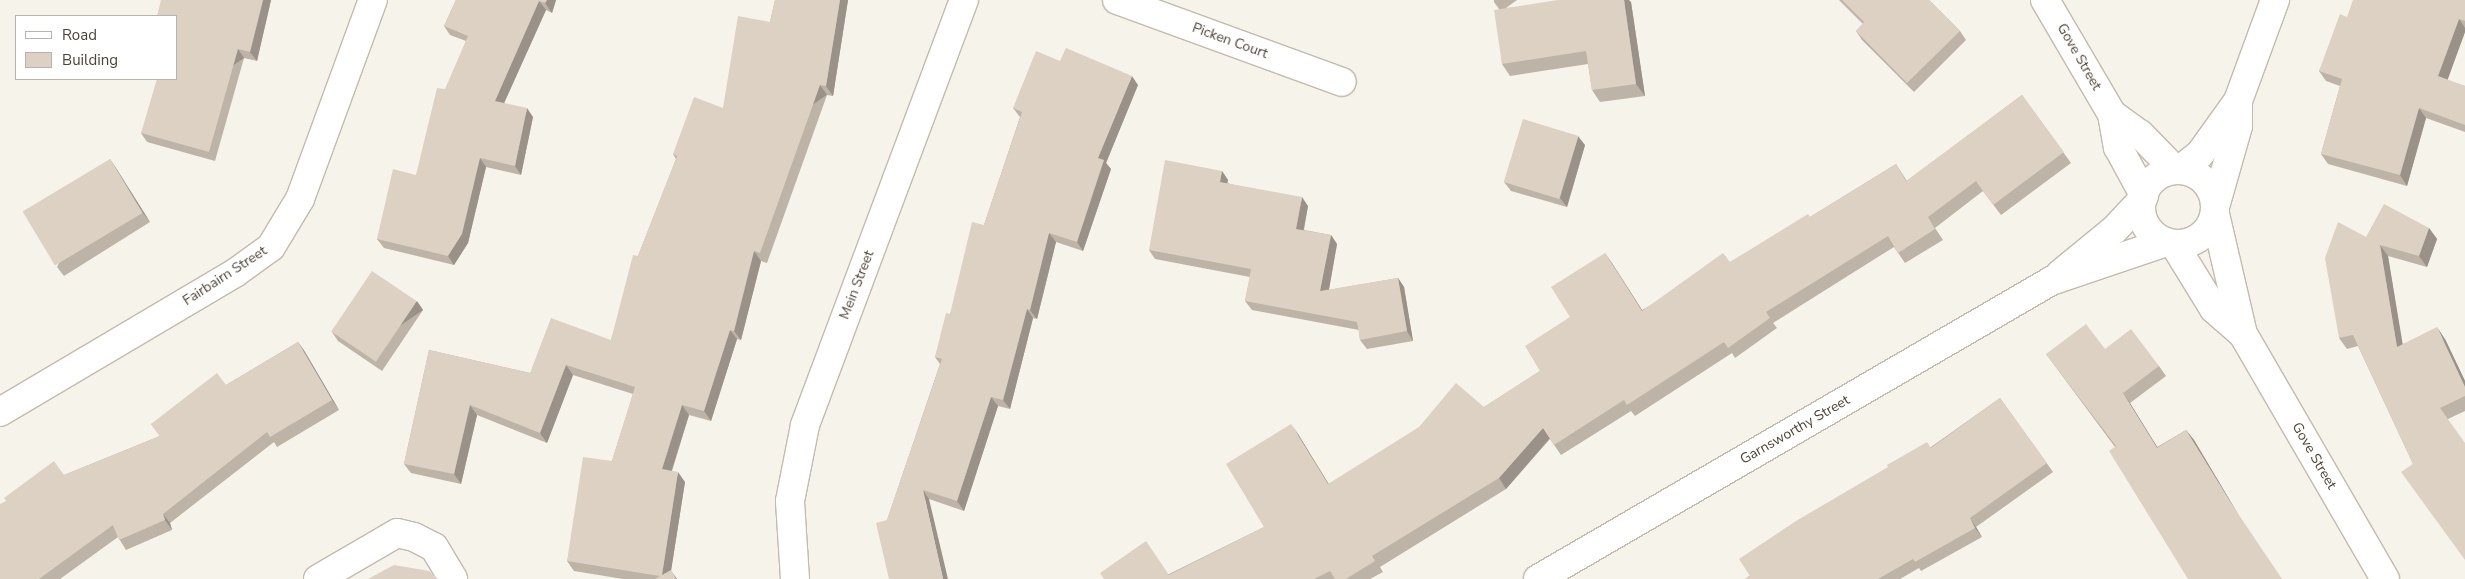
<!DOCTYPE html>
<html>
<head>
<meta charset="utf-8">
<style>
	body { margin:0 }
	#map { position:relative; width:2465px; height:579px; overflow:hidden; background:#f6f3eb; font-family:"Nunito Sans",sans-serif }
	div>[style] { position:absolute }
	.roads { filter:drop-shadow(1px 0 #c3bbac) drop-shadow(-1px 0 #c3bbac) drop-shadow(0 1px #c3bbac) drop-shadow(0 -1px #c3bbac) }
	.minor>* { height:28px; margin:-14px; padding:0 14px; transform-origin:14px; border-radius:14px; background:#fff }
	.minor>.ring { margin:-14px; padding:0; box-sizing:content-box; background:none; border:28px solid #fff; border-radius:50% }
	.wall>* { inset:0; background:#bdb4a7 }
	.shaded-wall>* { inset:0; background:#9a9288; transform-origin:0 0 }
	.building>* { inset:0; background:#dcd1c2; transform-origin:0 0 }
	span { translate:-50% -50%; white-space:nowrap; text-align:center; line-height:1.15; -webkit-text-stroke:4px #fff; paint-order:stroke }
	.street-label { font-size:14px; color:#4c4338 }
	.legend { position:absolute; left:15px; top:15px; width:162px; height:65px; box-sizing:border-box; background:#fff; border:1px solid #b7b4af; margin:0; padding:6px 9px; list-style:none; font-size:15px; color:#4c4338 }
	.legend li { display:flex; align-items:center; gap:10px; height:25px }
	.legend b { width:25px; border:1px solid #b7b4af }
</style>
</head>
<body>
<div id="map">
	<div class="roads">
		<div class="minor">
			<i style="left:1117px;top:0;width:239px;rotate:20deg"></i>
			<i style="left:2045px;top:0;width:132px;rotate:59.6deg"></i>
			<i style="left:2112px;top:114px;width:34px;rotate:80deg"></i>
			<i style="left:2118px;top:147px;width:55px;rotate:61.6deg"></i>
			<i style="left:2112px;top:114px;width:34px;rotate:36deg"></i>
			<i style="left:2140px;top:134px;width:50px;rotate:45.8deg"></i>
			<i style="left:2180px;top:170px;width:26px;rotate:-39deg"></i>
			<i style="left:2200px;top:154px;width:65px;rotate:-54.4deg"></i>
			<i class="ring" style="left:2141px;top:170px;width:46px;height:46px"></i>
			<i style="left:2215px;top:207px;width:84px;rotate:-74.1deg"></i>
			<i style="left:2238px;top:126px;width:25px;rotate:-90deg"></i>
			<i style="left:2238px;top:101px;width:108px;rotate:-69.9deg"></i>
			<i style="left:2215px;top:214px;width:123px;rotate:76.9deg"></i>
			<i style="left:2243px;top:334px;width:283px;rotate:59.9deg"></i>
			<i style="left:2174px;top:244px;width:76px;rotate:58.4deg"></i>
			<i style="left:2214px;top:309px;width:38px;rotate:41deg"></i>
			<i style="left:2060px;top:274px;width:71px;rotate:-39.3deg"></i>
			<i style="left:2115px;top:229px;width:40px;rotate:-47deg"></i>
			<i style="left:0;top:412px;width:273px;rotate:-30.6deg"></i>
			<i style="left:235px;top:273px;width:44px;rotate:-35.8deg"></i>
			<i style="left:271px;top:247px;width:56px;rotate:-58.9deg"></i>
			<i style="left:300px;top:199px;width:212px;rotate:-69.9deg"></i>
			<i style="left:318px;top:579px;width:91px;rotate:-30.2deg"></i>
			<i style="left:397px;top:533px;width:17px;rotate:13deg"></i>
			<i style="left:414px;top:537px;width:22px;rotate:27deg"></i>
			<i style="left:434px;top:547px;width:37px;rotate:59deg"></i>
			<i style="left:795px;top:579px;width:78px;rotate:-93.7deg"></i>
			<i style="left:790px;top:501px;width:77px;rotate:-78.8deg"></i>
			<i style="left:805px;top:425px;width:454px;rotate:-69.5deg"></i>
			<i style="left:1538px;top:579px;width:593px;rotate:-30.15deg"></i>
			<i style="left:2051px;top:281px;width:121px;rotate:-18.7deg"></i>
		</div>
	</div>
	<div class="wall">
		<i style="clip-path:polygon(161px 0,271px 0,257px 61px,244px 58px,215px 161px,147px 142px,141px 133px,176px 79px)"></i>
		<i style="clip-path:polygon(456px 0,556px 0,552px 13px,546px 10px,504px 103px,533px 117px,521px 175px,486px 167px,468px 243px,454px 265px,384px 248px,377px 239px,416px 175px,466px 41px,450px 35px,444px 26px)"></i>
		<i style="clip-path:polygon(775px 0,848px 0,833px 96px,827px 95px,767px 263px,761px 261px,741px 340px,737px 339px,711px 421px,689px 415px,672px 471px,685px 482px,671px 571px,677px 579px,623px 579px,574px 571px,567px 561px,612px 461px,633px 394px,573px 375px,547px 443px,477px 415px,461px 484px,411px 473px,404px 464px,429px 350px,530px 373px,611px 340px,638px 256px,676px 159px,673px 154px,723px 108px,770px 22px)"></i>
		<i style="clip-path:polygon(1494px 0,1517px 0,1506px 8px,1631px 2px,1645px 96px,1600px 102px,1592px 90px,1588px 64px,1510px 76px,1502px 64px,1499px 9px,1494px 2px)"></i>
		<i style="clip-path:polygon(1839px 0,1929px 0,1960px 31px,1966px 40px,1914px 92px,1862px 40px,1856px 31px,1863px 24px)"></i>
		<i style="clip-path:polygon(2465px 0,2465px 32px,2447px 80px,2465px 86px,2465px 132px,2426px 118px,2407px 186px,2328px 164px,2321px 154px,2340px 86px,2326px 81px,2319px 71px,2347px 17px)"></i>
		<i style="clip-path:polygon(1060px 61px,1138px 85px,1106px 163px,1111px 169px,1083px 251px,1056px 242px,1037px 319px,1033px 318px,1010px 409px,998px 406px,964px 511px,929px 499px,887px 520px,940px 364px,935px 357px,950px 314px,984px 225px,1020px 117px,1013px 108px)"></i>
		<i style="clip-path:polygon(2022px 95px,2071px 163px,2001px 215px,1983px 191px,1935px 228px,1943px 240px,1905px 263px,1894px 247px,1773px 323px,1777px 328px,1735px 358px,1732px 353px,1635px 416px,1631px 411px,1561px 455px,1550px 439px,1506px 489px,1380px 567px,1383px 572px,1370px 579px,1104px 579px,1169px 574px,1264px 527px,1298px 434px,1329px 484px,1484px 407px,1540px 371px,1605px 253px,1642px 310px,1730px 262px,1810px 217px,1896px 164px,1907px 181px)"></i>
		<i style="clip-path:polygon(1585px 145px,1567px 207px,1511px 191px,1504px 182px)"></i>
		<i style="clip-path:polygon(110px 159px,150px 222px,64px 276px,57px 267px)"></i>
		<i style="clip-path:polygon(1222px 171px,1228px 180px,1227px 183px,1308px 206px,1304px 230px,1331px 235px,1337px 244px,1329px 290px,1398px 278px,1404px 287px,1413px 341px,1367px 349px,1360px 340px,1359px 330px,1252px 310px,1245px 301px,1250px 277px,1155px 259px,1149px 250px)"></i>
		<i style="clip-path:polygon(2429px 228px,2437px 239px,2427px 267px,2388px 256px,2402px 344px,2445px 339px,2465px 381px,2465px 411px,2448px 419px,2413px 464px,2358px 346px,2347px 349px,2339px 338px,2366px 237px)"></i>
		<i style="clip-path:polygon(423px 310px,382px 371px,338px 341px,332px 332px)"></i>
		<i style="clip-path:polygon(298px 342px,305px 352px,339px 410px,277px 447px,274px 442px,170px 523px,172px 530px,126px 550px,118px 537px,60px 579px,0 579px,64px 475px,160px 436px,151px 424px,226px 385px)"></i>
		<i style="clip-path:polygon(2105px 349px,2159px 366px,2166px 376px,2130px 403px,2157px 447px,2186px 430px,2194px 440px,2238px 514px,2115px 447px,2046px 354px)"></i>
		<i style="clip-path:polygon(2000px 398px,2053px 472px,1976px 527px,1982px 537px,1921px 571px,1919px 568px,1900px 579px,1745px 579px)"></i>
	</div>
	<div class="shaded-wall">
		<i style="clip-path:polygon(263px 0,271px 0,257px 61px,250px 52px)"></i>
		<i style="clip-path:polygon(547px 0,556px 0,552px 13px,545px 3px)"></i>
		<i style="clip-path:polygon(840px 0,848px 0,833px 96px,826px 86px)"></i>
		<i style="clip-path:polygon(1624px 0,1629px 0,1631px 2px,1645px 96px,1636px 84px)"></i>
		<i style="clip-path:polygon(539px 1px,546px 10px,501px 110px,495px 101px)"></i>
		<i style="clip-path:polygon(2459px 19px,2465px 28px,2465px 32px,2445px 87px,2438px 76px)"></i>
		<i style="left:238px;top:49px;width:11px;height:107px;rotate:56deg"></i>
		<i style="clip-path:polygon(1132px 76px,1138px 85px,1106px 163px,1111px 169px,1083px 251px,1077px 242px,1098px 158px)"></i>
		<i style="left:820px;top:85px;width:12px;height:178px;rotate:55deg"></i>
		<i style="clip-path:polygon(527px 108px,533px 117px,521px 175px,515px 166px)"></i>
		<i style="clip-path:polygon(2419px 108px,2426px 118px,2407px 186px,2400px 175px)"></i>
		<i style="clip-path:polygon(1578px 136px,1585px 145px,1567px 207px,1560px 198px)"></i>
		<i style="clip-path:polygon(480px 158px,486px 167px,468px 243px,454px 265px,448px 256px)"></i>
		<i style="clip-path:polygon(110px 159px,116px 168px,150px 222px,143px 213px)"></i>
		<i style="clip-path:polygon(1222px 171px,1228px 180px,1226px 191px,1220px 182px)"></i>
		<i style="clip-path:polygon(1302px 197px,1308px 206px,1302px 238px,1296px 229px)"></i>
		<i style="clip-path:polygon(2429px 228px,2437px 239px,2427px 267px,2419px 256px)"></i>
		<i style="clip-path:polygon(1049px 233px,1056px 242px,1037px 319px,1030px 310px)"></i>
		<i style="clip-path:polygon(1331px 235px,1337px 244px,1327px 300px,1320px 291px)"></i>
		<i style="clip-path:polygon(2380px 245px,2388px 256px,2405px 358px,2397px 347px)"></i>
		<i style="clip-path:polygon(754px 251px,761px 261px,741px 340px,734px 331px)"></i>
		<i style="clip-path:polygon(1605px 253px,1612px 263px,1649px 321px,1642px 311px)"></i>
		<i style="clip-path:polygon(1398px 278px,1404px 287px,1413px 341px,1407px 331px)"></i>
		<i style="left:417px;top:301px;width:11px;height:73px;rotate:56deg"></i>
		<i style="clip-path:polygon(1027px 309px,1033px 318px,1010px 409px,1003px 400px)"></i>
		<i style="clip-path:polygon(2437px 327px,2445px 339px,2465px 381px,2465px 387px)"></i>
		<i style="clip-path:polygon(730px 330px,737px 339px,711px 421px,704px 411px)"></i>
		<i style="clip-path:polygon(298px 342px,305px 352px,339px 410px,332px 400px)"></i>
		<i style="clip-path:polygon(566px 365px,573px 375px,547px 443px,540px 433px)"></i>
		<i style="clip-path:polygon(2123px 393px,2130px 403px,2164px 458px,2157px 448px)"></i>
		<i style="clip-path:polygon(991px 397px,998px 406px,964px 511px,957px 501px)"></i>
		<i style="clip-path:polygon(470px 405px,477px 415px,461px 484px,454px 474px)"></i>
		<i style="clip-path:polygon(682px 405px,689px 415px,669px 479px,662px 469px)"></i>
		<i style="clip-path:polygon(1291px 424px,1298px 434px,1335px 495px,1328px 484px)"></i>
		<i style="clip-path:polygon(1543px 428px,1550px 438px,1506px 489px,1499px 478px)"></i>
		<i style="clip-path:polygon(2186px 430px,2194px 440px,2238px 514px,2231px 503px)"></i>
		<i style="clip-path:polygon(678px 472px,685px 482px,671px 571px,677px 579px,676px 579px,662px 575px)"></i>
		<i style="clip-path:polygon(923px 490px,929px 499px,948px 579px,943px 579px)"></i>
		<i style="clip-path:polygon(163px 514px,170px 523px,172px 530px,165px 520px)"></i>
		<i style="clip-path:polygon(1970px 518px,1976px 527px,1982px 537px,1975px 528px)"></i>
	</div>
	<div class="building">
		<i style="clip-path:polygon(161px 0,263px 0,250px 52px,238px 49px,209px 152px,141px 133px,157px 79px,176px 79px,176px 16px,157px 16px)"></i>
		<i style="clip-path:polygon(456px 0,547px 0,545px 3px,539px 1px,495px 101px,527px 108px,515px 166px,480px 158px,462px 234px,448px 256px,377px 239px,393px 169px,416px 175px,437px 88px,445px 89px,468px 36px,444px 26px)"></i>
		<i style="clip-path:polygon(775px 0,840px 0,826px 86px,820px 85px,760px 253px,754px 251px,734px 331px,730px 330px,704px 411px,682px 405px,662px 469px,678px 472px,662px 575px,671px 570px,676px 579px,655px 579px,660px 576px,567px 561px,583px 457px,612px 461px,635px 387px,566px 365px,540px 433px,470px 405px,454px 474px,404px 464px,429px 350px,530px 373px,551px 318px,611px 340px,633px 255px,638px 256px,677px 156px,673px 154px,694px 97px,723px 108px,738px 16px,770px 22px)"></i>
		<i style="clip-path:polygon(1558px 0,1624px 0,1636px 84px,1592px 90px,1586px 51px,1502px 64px,1494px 10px)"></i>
		<i style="clip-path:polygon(1842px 0,1929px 0,1960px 31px,1907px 83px,1856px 31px,1864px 22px)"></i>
		<i style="clip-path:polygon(2353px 0,2465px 0,2465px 21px,2459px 19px,2438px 76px,2465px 86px,2465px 125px,2419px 108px,2400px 175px,2321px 154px,2342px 79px,2319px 71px,2340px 14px,2347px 17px)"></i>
		<i style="clip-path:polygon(1066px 48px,1132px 76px,1098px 158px,1104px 160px,1077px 242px,1049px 233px,1030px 310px,1027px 309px,1003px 400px,991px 397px,957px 501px,923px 490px,943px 579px,889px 579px,876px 523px,887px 520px,942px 359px,935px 357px,946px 313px,950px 314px,972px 222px,984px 225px,1022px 112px,1013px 108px,1036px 51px,1060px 61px)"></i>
		<i style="clip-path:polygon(2022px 95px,2064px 152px,1993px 205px,1976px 181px,1928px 217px,1935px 229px,1898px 253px,1888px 236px,1766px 312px,1770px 318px,1728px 348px,1724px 342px,1627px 405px,1624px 400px,1554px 445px,1543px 428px,1499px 478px,1372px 556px,1375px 561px,1346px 579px,1335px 579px,1330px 571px,1314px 579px,1104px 579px,1100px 573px,1146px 541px,1169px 575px,1264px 527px,1226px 464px,1291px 424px,1328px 484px,1419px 427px,1456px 383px,1484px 407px,1540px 371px,1525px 346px,1570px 317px,1551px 287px,1605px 253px,1642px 311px,1723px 253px,1730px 262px,1808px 214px,1810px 217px,1896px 164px,1906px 181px)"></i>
		<i style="left:1523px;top:119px;width:58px;height:66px;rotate:17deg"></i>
		<i style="left:110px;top:159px;width:63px;height:102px;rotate:59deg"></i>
		<i style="clip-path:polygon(1165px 160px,1222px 171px,1220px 182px,1302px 197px,1296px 229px,1331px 235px,1320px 291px,1398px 278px,1407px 331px,1360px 340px,1357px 322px,1245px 301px,1251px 269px,1149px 250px)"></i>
		<i style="clip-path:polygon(2384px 204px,2429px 228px,2419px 256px,2380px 245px,2397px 347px,2437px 327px,2465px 387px,2465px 396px,2440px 408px,2465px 443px,2465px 560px,2401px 472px,2413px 464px,2353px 335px,2339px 338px,2325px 258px,2338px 222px,2366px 237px)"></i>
		<i style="left:372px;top:271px;width:54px;height:73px;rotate:34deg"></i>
		<i style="clip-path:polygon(2086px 324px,2105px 349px,2131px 329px,2159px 366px,2123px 393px,2157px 448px,2186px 430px,2231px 503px,2282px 579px,2188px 579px,2109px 451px,2116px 446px,2046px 354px)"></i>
		<i style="clip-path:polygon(298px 342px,332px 400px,270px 437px,267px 432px,163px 514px,165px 520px,119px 540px,113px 525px,39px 579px,0 579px,0 504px,6px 501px,4px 498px,54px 461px,64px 475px,160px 436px,151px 424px,217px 373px,226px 385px)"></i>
		<i style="clip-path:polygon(2000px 398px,2047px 463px,1970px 518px,1975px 528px,1915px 562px,1913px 559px,1878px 579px,1745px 579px,1750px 576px,1739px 559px,1796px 521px,1888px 467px,1887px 465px,1927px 442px,1931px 448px)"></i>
		<i style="clip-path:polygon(394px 565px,429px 571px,438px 579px,368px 579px)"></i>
	</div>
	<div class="street-label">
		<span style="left:1230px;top:41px;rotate:20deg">Picken Court</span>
		<span style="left:2079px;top:57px;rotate:60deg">Gove Street</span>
		<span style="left:225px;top:276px;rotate:-33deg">Fairbairn Street</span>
		<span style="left:857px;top:285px;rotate:-69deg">Mein Street</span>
		<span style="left:1795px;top:430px;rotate:-30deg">Garnsworthy Street</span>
		<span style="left:2314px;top:456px;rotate:60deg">Gove Street</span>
	</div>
	<ul class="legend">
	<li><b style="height:6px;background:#fff"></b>Road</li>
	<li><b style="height:14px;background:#dcd1c2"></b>Building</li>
	</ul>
</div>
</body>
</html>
